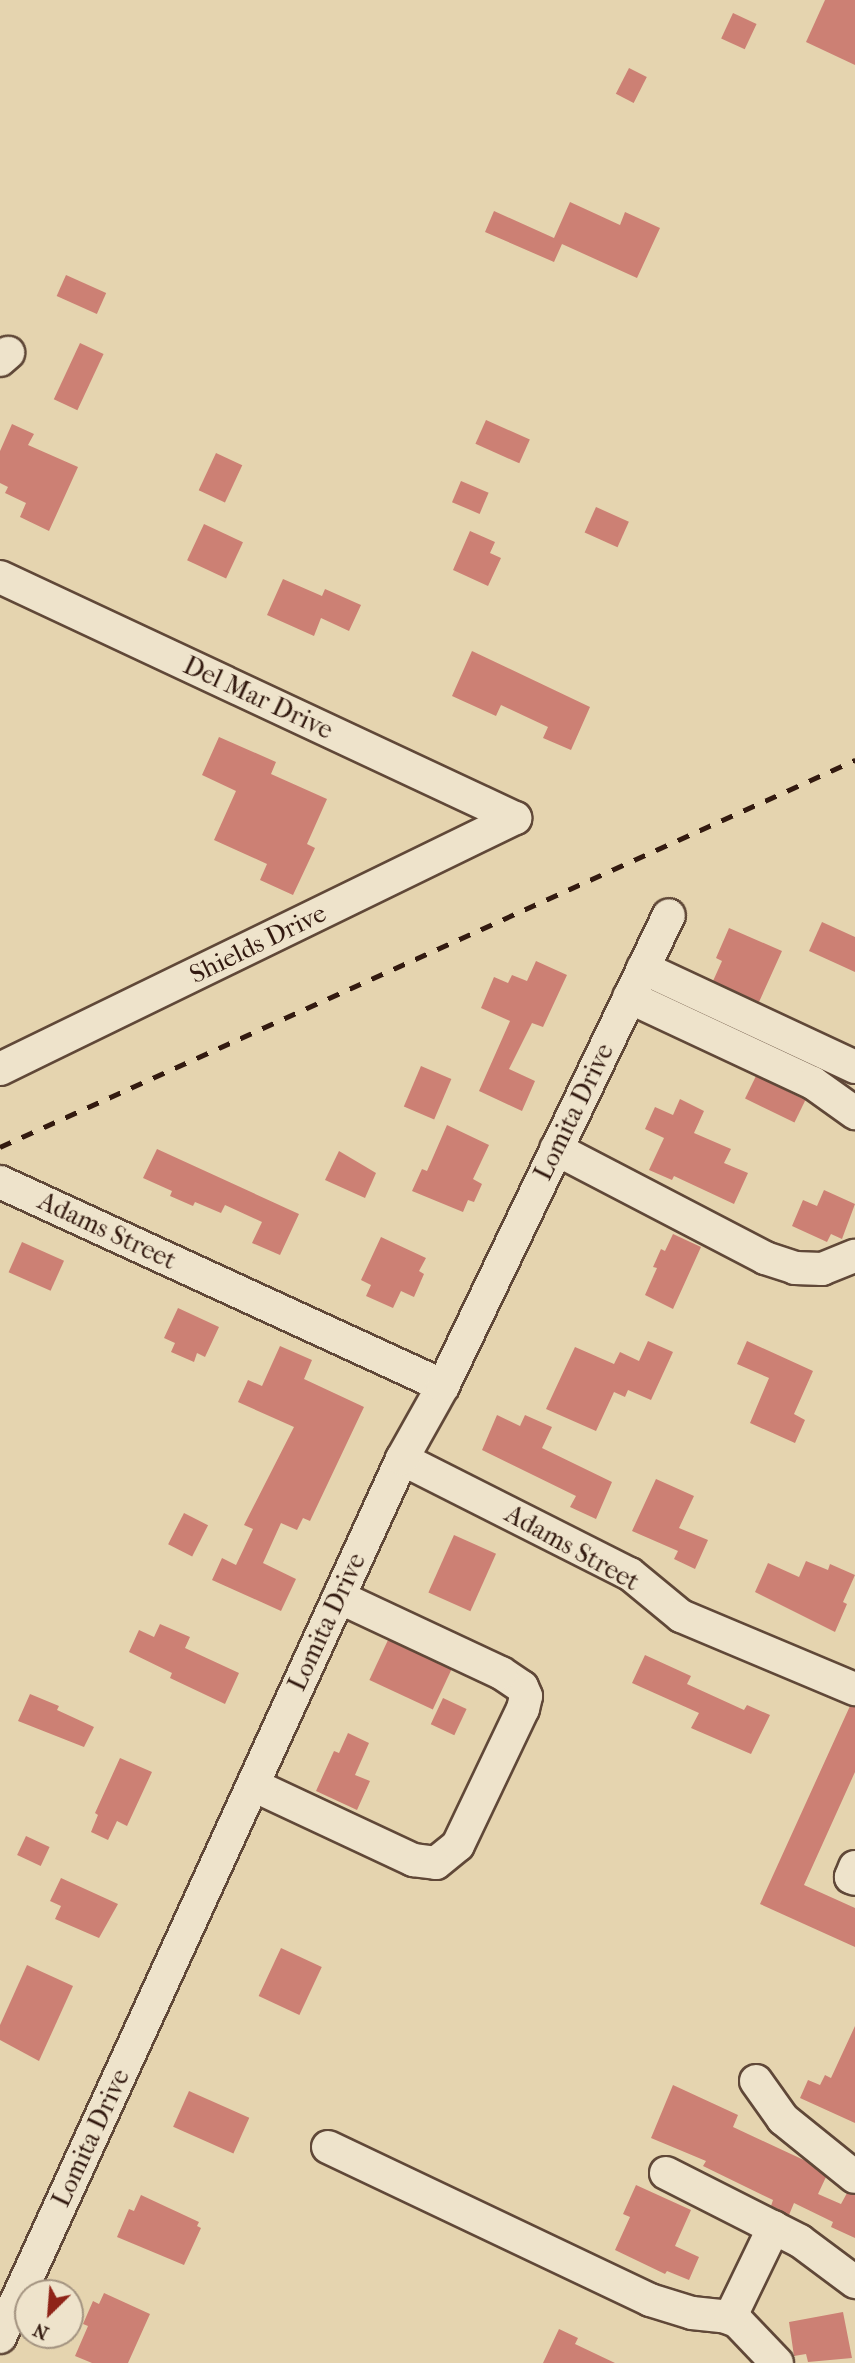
<!DOCTYPE html>
<html>
<head>
<meta charset="utf-8">
<style>
	body { margin:0 }
	#map { position:relative; width:855px; height:2363px; overflow:hidden; background:#e5d4af; font-family:"IM FELL French Canon",serif }
	div>[style] { position:absolute }
	.building>* { inset:0; background:#cc8074; transform-origin:0 0 }
	.roads { filter:drop-shadow(2px 0 #604838) drop-shadow(-2px 0 #604838) drop-shadow(0 2px #604838) drop-shadow(0 -2px #604838) }
	.minor>* { height:32px; margin:-16px; padding:0 16px; transform-origin:16px; border-radius:16px; background:#eee3cb }
	.rail>* { height:5px; margin-top:-2.5px; transform-origin:0; background:repeating-linear-gradient(90deg,#331a10 0 12px,transparent 0 24px) }
	span { translate:-50% -50%; white-space:nowrap; text-align:center; line-height:1.15; -webkit-text-stroke:5px #eee3cb; paint-order:stroke }
	.street-label { font-size:26px; color:#331a10 }
	.north { position:absolute; left:14px; top:2279px; width:70px; height:70px; box-sizing:border-box; background:#eee3cb; border:2px solid #a39380; border-radius:50%; rotate:205deg; font-size:19px; font-weight:700; line-height:28px; text-align:center; color:#331a10 }
	.north::after { content:''; display:block; margin:auto; width:24px; height:32px; background:#8f2418; clip-path:polygon(50% 0,100% 100%,50% 72%,0 100%) }
</style>
</head>
<body>
<div id="map">
	<div class="building">
		<i style="clip-path:polygon(825px 0,855px 0,855px 65px,806px 42px)"></i>
		<i style="left:733px;top:13px;width:26px;height:28px;rotate:25deg"></i>
		<i style="left:629px;top:68px;width:20px;height:29px;rotate:27deg"></i>
		<i style="clip-path:polygon(570px 202px,620px 225px,625px 212px,660px 228px,637px 278px,562px 244px,554px 262px,485px 232px,494px 211px,554px 238px)"></i>
		<i style="left:66px;top:275px;width:44px;height:23px;rotate:24deg"></i>
		<i style="left:80px;top:343px;width:26px;height:62px;rotate:25deg"></i>
		<i style="left:486px;top:420px;width:48px;height:26px;rotate:24deg"></i>
		<i style="clip-path:polygon(12px 424px,34px 434px,28px 445px,78px 467px,49px 531px,20px 517px,26px 503px,5px 493px,8px 487px,0 483px,0 451px)"></i>
		<i style="left:216px;top:453px;width:29px;height:41px;rotate:25deg"></i>
		<i style="left:461px;top:481px;width:30px;height:23px;rotate:23deg"></i>
		<i style="left:596px;top:507px;width:36px;height:28px;rotate:24deg"></i>
		<i style="left:204px;top:524px;width:43px;height:40px;rotate:25deg"></i>
		<i style="clip-path:polygon(470px 531px,495px 542px,490px 553px,501px 558px,488px 586px,453px 570px)"></i>
		<i style="clip-path:polygon(283px 579px,322px 596px,325px 589px,361px 605px,349px 631px,321px 618px,314px 636px,267px 615px)"></i>
		<i style="clip-path:polygon(472px 651px,590px 707px,571px 750px,543px 738px,548px 727px,501px 705px,496px 716px,452px 696px)"></i>
		<i style="clip-path:polygon(219px 737px,276px 762px,271px 774px,327px 799px,307px 844px,315px 848px,293px 895px,260px 880px,267px 864px,214px 840px,236px 791px,202px 775px)"></i>
		<i style="clip-path:polygon(822px 922px,855px 937px,855px 972px,809px 951px)"></i>
		<i style="clip-path:polygon(729px 928px,782px 951px,759px 1002px,713px 981px,722px 961px,716px 958px)"></i>
		<i style="clip-path:polygon(536px 961px,567px 975px,543px 1027px,532px 1023px,509px 1069px,535px 1081px,522px 1111px,479px 1091px,510px 1021px,481px 1008px,494px 977px,508px 983px,512px 975px,527px 981px)"></i>
		<i style="left:421px;top:1066px;width:33px;height:44px;rotate:23deg"></i>
		<i style="left:756px;top:1076px;width:55px;height:25px;rotate:26deg"></i>
		<i style="clip-path:polygon(680px 1099px,704px 1111px,694px 1133px,731px 1149px,724px 1163px,748px 1173px,734px 1204px,674px 1176px,672px 1180px,649px 1170px,664px 1138px,645px 1129px,655px 1107px,673px 1115px)"></i>
		<i style="clip-path:polygon(447px 1125px,489px 1145px,473px 1179px,482px 1184px,474px 1202px,468px 1200px,463px 1212px,412px 1191px,422px 1169px,427px 1171px)"></i>
		<i style="clip-path:polygon(157px 1149px,299px 1214px,280px 1255px,252px 1243px,262px 1222px,225px 1205px,221px 1213px,195px 1202px,193px 1206px,170px 1196px,172px 1191px,143px 1178px)"></i>
		<i style="clip-path:polygon(339px 1151px,376px 1173px,365px 1198px,325px 1180px)"></i>
		<i style="clip-path:polygon(824px 1190px,855px 1204px,842px 1239px,831px 1234px,827px 1242px,792px 1226px,803px 1200px,817px 1206px)"></i>
		<i style="clip-path:polygon(673px 1234px,701px 1247px,673px 1309px,645px 1295px,657px 1268px,653px 1267px,661px 1249px,665px 1251px)"></i>
		<i style="clip-path:polygon(381px 1237px,426px 1258px,419px 1271px,424px 1274px,414px 1297px,401px 1291px,393px 1308px,366px 1296px,371px 1285px,361px 1280px)"></i>
		<i style="left:22px;top:1242px;width:46px;height:33px;rotate:24deg"></i>
		<i style="clip-path:polygon(178px 1308px,219px 1327px,205px 1357px,197px 1353px,194px 1362px,171px 1352px,175px 1343px,164px 1338px)"></i>
		<i style="clip-path:polygon(648px 1341px,673px 1352px,651px 1400px,628px 1390px,625px 1397px,614px 1392px,596px 1431px,546px 1409px,575px 1347px,614px 1364px,620px 1352px,639px 1361px)"></i>
		<i style="clip-path:polygon(747px 1341px,813px 1371px,794px 1414px,805px 1420px,795px 1443px,750px 1423px,769px 1378px,737px 1364px)"></i>
		<i style="clip-path:polygon(280px 1346px,312px 1360px,304px 1379px,364px 1407px,310px 1521px,303px 1518px,297px 1530px,281px 1523px,263px 1563px,296px 1579px,281px 1611px,212px 1580px,222px 1558px,236px 1565px,253px 1529px,244px 1525px,294px 1427px,238px 1402px,248px 1380px,262px 1386px)"></i>
		<i style="clip-path:polygon(497px 1415px,520px 1426px,525px 1415px,552px 1427px,542px 1448px,612px 1482px,596px 1519px,570px 1507px,576px 1496px,482px 1450px)"></i>
		<i style="clip-path:polygon(656px 1479px,694px 1496px,679px 1528px,708px 1540px,695px 1569px,674px 1559px,678px 1551px,632px 1531px)"></i>
		<i style="left:184px;top:1513px;width:27px;height:35px;rotate:27deg"></i>
		<i style="left:454px;top:1535px;width:46px;height:63px;rotate:24deg"></i>
		<i style="clip-path:polygon(806px 1561px,828px 1570px,830px 1564px,855px 1575px,843px 1602px,847px 1604px,835px 1632px,755px 1592px,768px 1563px,799px 1577px)"></i>
		<i style="clip-path:polygon(160px 1624px,190px 1637px,185px 1648px,239px 1673px,225px 1704px,170px 1678px,172px 1673px,129px 1652px,139px 1630px,154px 1637px)"></i>
		<i style="left:388px;top:1640px;width:70px;height:44px;rotate:25deg"></i>
		<i style="clip-path:polygon(645px 1655px,691px 1676px,687px 1684px,744px 1710px,747px 1705px,770px 1715px,751px 1754px,691px 1728px,699px 1713px,632px 1683px)"></i>
		<i style="clip-path:polygon(30px 1694px,59px 1706px,57px 1710px,94px 1727px,84px 1747px,18px 1721px)"></i>
		<i style="left:443px;top:1698px;width:26px;height:29px;rotate:25deg"></i>
		<i style="clip-path:polygon(850px 1706px,855px 1707px,855px 1772px,804px 1885px,855px 1908px,855px 1947px,760px 1904px)"></i>
		<i style="clip-path:polygon(348px 1733px,369px 1743px,355px 1775px,370px 1781px,357px 1810px,316px 1791px,334px 1751px,339px 1753px)"></i>
		<i style="clip-path:polygon(120px 1758px,152px 1772px,127px 1826px,117px 1821px,108px 1840px,91px 1832px,98px 1815px,95px 1813px)"></i>
		<i style="left:26px;top:1836px;width:26px;height:21px;rotate:25deg"></i>
		<i style="clip-path:polygon(61px 1878px,118px 1904px,99px 1938px,55px 1919px,61px 1906px,50px 1901px)"></i>
		<i style="left:281px;top:1948px;width:45px;height:53px;rotate:25deg"></i>
		<i style="clip-path:polygon(27px 1965px,73px 1986px,39px 2061px,0 2040px,0 2025px)"></i>
		<i style="clip-path:polygon(855px 2026px,855px 2123px,800px 2098px,808px 2080px,820px 2085px,825px 2075px,831px 2078px)"></i>
		<i style="clip-path:polygon(673px 2085px,738px 2115px,733px 2127px,806px 2161px,826px 2177px,818px 2194px,841px 2204px,847px 2193px,855px 2195px,855px 2238px,831px 2227px,833px 2222px,794px 2203px,789px 2215px,771px 2206px,773px 2200px,703px 2166px,706px 2161px,651px 2138px)"></i>
		<i style="left:189px;top:2091px;width:66px;height:39px;rotate:24deg"></i>
		<i style="clip-path:polygon(636px 2185px,691px 2210px,675px 2246px,699px 2257px,689px 2280px,667px 2271px,665px 2274px,615px 2250px,630px 2217px,623px 2214px)"></i>
		<i style="clip-path:polygon(141px 2195px,199px 2222px,197px 2226px,201px 2228px,184px 2265px,117px 2237px,129px 2209px,134px 2211px)"></i>
		<i style="clip-path:polygon(104px 2293px,150px 2314px,128px 2363px,92px 2363px,75px 2356px,88px 2326px,83px 2324px,93px 2301px,99px 2304px)"></i>
		<i style="clip-path:polygon(843px 2312px,852px 2358px,808px 2362px,806px 2354px,794px 2356px,789px 2322px)"></i>
		<i style="clip-path:polygon(559px 2329px,578px 2338px,575px 2344px,615px 2363px,543px 2363px)"></i>
	</div>
	<div class="roads">
		<div class="minor">
			<i style="left:0;top:360px;width:11px;rotate:-41deg"></i>
			<i style="left:0;top:577px;width:569px;rotate:25.08deg"></i>
			<i style="left:643px;top:968px;width:234px;rotate:25deg"></i>
			<i style="left:629px;top:997px;width:203px;rotate:25.1deg"></i>
			<i style="left:813px;top:1083px;width:52px;rotate:35.5deg"></i>
			<i style="left:0;top:1069px;width:573px;rotate:-25.98deg"></i>
			<i style="left:556px;top:1149px;width:236px;rotate:27.5deg"></i>
			<i style="left:765px;top:1258px;width:32px;rotate:18deg"></i>
			<i style="left:795px;top:1268px;width:27px;rotate:2deg"></i>
			<i style="left:822px;top:1269px;width:35px;rotate:-22deg"></i>
			<i style="left:0;top:1182px;width:488px;rotate:24.7deg"></i>
			<i style="left:402px;top:1459px;width:255px;rotate:26.8deg"></i>
			<i style="left:630px;top:1574px;width:66px;rotate:39.5deg"></i>
			<i style="left:681px;top:1616px;width:189px;rotate:22.8deg"></i>
			<i style="left:253px;top:1785px;width:177px;rotate:25.1deg"></i>
			<i style="left:413px;top:1860px;width:23px;rotate:7deg"></i>
			<i style="left:436px;top:1863px;width:28px;rotate:-39deg"></i>
			<i style="left:458px;top:1845px;width:151px;rotate:-64.5deg"></i>
			<i style="left:523px;top:1709px;width:13px;rotate:-77deg"></i>
			<i style="left:526px;top:1696px;width:10px;rotate:-114deg"></i>
			<i style="left:522px;top:1687px;width:25px;rotate:-146deg"></i>
			<i style="left:501px;top:1673px;width:179px;rotate:-154.9deg"></i>
			<i style="left:855px;top:1867px;width:11px;rotate:112deg"></i>
			<i style="left:851px;top:1877px;width:4px;rotate:27deg"></i>
			<i style="left:756px;top:2081px;width:47px;rotate:54.6deg"></i>
			<i style="left:783px;top:2119px;width:92px;rotate:38.9deg"></i>
			<i style="left:328px;top:2147px;width:357px;rotate:25.4deg"></i>
			<i style="left:650px;top:2300px;width:44px;rotate:17.2deg"></i>
			<i style="left:692px;top:2313px;width:31px;rotate:6deg"></i>
			<i style="left:723px;top:2316px;width:15px;rotate:20deg"></i>
			<i style="left:737px;top:2321px;width:58px;rotate:46.4deg"></i>
			<i style="left:666px;top:2173px;width:150px;rotate:26.9deg"></i>
			<i style="left:800px;top:2241px;width:69px;rotate:36.7deg"></i>
			<i style="left:730px;top:2318px;width:101px;rotate:-64.2deg"></i>
			<i style="left:0;top:2337px;width:966px;rotate:-65.4deg"></i>
			<i style="left:402px;top:1459px;width:84px;rotate:-60.7deg"></i>
			<i style="left:443px;top:1386px;width:522px;rotate:-64.37deg"></i>
		</div>
	</div>
	<div class="rail">
		<i style="left:0;top:1147px;width:939px;rotate:-24.35deg"></i>
	</div>
	<div class="street-label">
		<span style="left:258px;top:698px;rotate:25deg">Del Mar Drive</span>
		<span style="left:258px;top:944px;rotate:-26deg">Shields Drive</span>
		<span style="left:574px;top:1112px;rotate:-64deg">Lomita Drive</span>
		<span style="left:107px;top:1231px;rotate:25deg">Adams Street</span>
		<span style="left:572px;top:1548px;rotate:29deg">Adams Street</span>
		<span style="left:327px;top:1622px;rotate:-65deg">Lomita Drive</span>
		<span style="left:91px;top:2138px;rotate:-65deg">Lomita Drive</span>
	</div>
	<div class="north">N</div>
</div>
</body>
</html>
